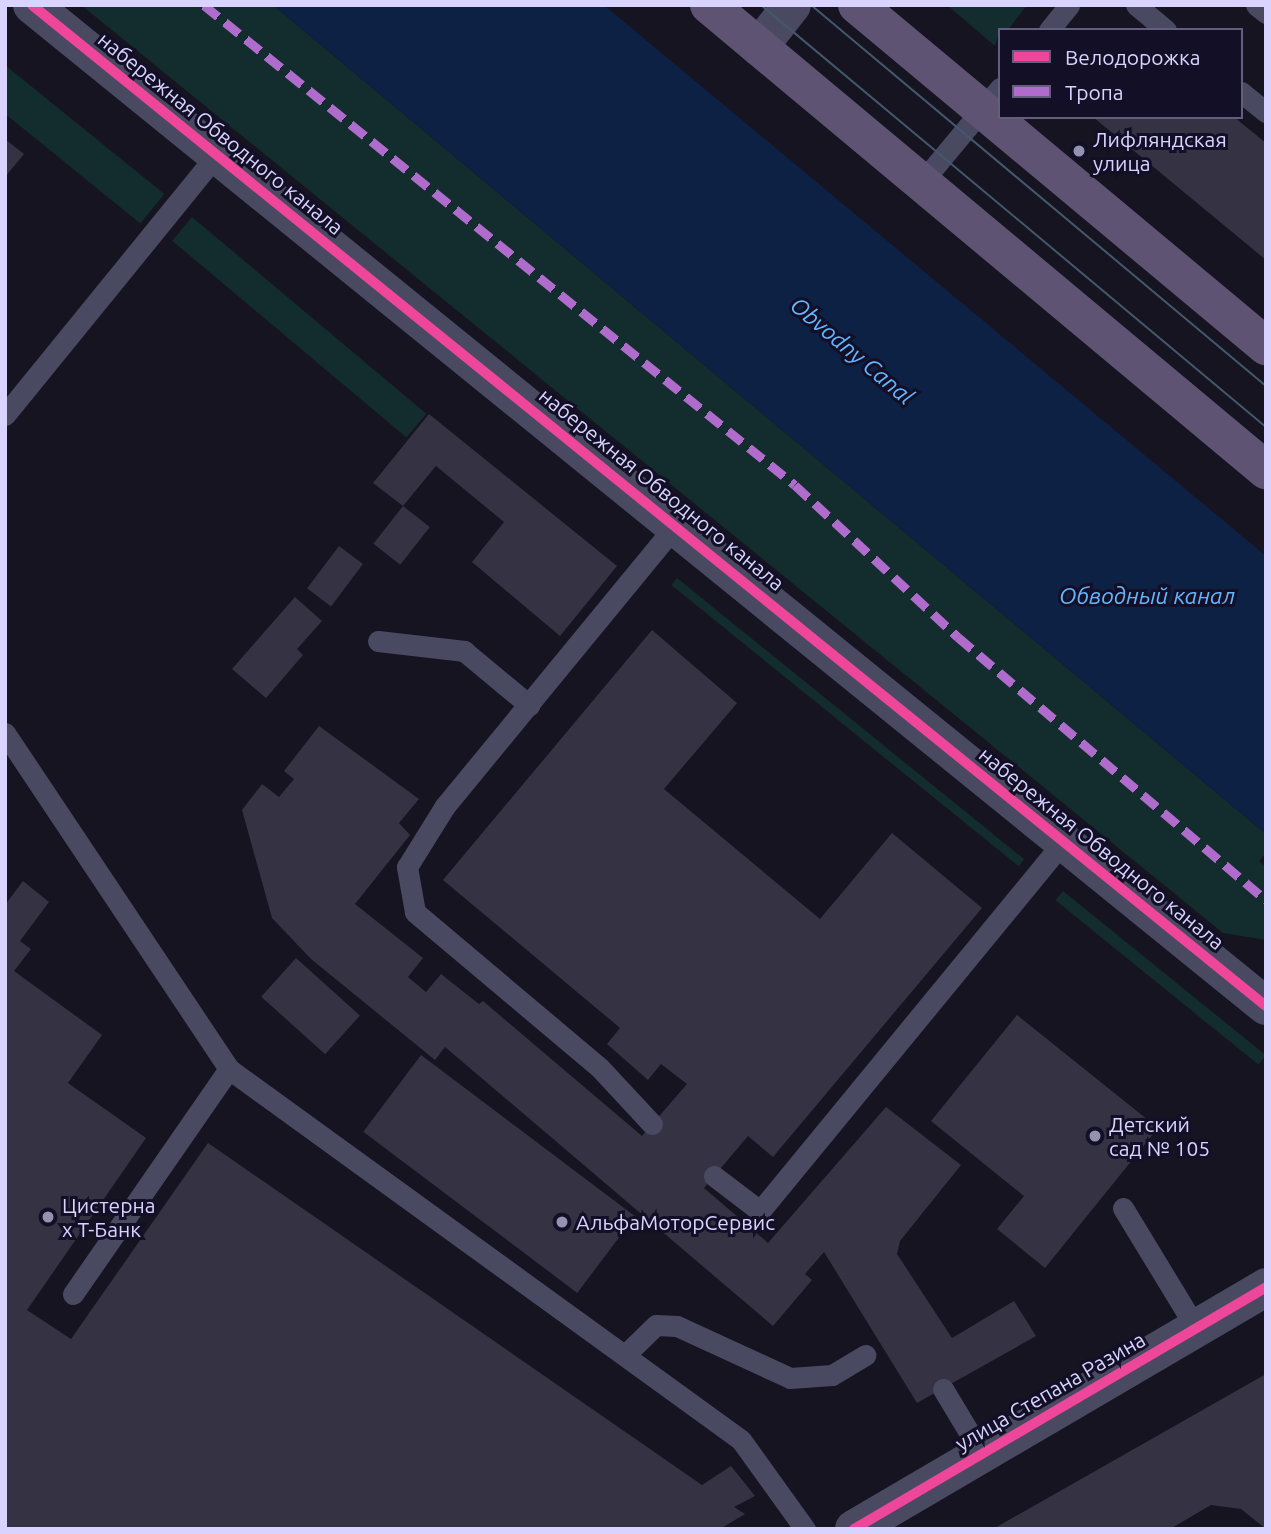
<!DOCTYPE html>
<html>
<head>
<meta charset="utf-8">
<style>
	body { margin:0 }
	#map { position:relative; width:1271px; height:1534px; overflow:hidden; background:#161421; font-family:Ubuntu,sans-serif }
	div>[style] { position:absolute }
	.green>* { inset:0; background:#132c2d; transform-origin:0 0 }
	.water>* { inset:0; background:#0d2144 }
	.building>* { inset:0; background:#343243; transform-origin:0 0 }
	.service>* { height:21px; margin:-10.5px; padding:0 10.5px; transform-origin:10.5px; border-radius:10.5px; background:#4a4962 }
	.minor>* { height:38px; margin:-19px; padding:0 19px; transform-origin:19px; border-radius:19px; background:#4a4962 }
	.tertiary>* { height:38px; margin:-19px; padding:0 19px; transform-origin:19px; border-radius:19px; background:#4a4962 }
	.primary>* { height:38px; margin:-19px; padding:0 19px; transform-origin:19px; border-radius:19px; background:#5e5373 }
	.tram>* { height:2px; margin:-1px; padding:0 1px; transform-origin:1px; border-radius:1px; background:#43596b }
	.quiet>* { height:9px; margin-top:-4.5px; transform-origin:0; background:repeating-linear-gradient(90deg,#b06ccc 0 18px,transparent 0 27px) }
	.cycleway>* { height:10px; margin:-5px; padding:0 5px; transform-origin:5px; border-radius:5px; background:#ed469a }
	.dots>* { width:19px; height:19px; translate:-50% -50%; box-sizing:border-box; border:4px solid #130f26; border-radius:50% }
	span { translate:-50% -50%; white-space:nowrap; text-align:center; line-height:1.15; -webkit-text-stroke:6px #130f26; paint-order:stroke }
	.street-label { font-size:21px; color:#d9d4ff }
	.poi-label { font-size:21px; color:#d9d4ff }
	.left { translate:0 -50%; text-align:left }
	.water-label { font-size:23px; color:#62b6ff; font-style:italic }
	.frame { position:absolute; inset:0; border:7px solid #d9d4ff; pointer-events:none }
	.legend { position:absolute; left:998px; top:28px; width:245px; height:91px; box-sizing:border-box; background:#130f26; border:2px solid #625e7d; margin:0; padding:9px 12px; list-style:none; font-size:21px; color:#d9d4ff }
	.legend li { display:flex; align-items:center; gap:14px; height:35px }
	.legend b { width:35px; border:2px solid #625e7d }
</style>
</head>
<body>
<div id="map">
	<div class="green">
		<i style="clip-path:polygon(81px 5px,273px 5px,1266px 834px,1266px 853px,1259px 861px,1266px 867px,1266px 940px,1223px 933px)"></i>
		<i style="clip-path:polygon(947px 5px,1027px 5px,1008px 30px,1000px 30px,995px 46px)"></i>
		<i style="left:5px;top:65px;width:205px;height:38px;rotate:39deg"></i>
		<i style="left:192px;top:217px;width:306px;height:31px;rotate:40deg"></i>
		<i style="left:677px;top:578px;width:447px;height:9px;rotate:39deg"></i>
		<i style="left:1063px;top:891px;width:261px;height:12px;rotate:39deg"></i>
	</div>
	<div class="water">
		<i style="clip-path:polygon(273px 5px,604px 5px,1266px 556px,1266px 834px)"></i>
	</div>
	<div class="building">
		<i style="clip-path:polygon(1093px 117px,1234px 117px,1266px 143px,1266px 260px)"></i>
		<i style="clip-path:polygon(5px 139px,24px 154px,5px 177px)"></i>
		<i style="clip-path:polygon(429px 414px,617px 566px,560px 636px,472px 562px,504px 522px,436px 466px,403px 506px,373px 483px)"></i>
		<i style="left:403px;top:506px;width:34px;height:48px;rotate:38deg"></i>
		<i style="left:339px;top:546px;width:30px;height:53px;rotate:37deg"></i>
		<i style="clip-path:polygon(295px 597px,322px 621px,297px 649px,303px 655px,266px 698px,232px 669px)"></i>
		<i style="clip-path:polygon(652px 630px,737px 703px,664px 789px,820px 919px,892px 833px,982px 908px,773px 1157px,748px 1136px,704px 1188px,768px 1243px,886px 1107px,961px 1165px,900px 1241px,897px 1254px,952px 1338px,1014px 1301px,1036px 1336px,917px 1403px,824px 1252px,805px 1274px,812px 1280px,773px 1326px,445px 1047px,435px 1060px,311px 959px,272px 918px,242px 810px,262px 784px,279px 797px,294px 779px,284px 771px,319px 726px,419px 799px,399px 823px,410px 835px,355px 904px,423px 958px,408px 977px,426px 992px,441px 974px,479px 1004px,483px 1001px,642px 1136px,687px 1084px,661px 1064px,648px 1080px,607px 1044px,620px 1028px,443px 880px)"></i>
		<i style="clip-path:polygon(23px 881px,49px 902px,20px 941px,31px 949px,14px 971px,102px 1035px,68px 1083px,146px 1138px,27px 1310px,71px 1339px,208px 1143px,702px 1485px,731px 1466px,755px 1496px,734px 1507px,745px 1514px,720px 1529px,5px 1529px,5px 905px)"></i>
		<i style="left:296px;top:958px;width:86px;height:52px;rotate:42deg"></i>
		<i style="clip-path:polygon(1017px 1015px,1158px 1128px,1045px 1268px,997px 1229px,1024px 1196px,931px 1121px)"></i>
		<i style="left:421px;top:1055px;width:268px;height:96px;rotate:37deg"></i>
		<i style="clip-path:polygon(1266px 1374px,1266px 1529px,1241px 1509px,1211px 1505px,1170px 1529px,993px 1529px)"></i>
	</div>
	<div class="service">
		<i style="left:1136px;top:5px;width:39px;rotate:40deg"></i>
		<i style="left:1256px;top:5px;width:13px;rotate:39deg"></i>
		<i style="left:1049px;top:30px;width:32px;rotate:-51deg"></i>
		<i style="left:1241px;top:92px;width:32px;rotate:39deg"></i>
		<i style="left:921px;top:183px;width:124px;rotate:-50.3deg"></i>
		<i style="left:5px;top:415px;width:336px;rotate:-50.9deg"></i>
		<i style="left:378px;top:641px;width:87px;rotate:6.6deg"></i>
		<i style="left:464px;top:651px;width:85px;rotate:39.7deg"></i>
		<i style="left:5px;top:733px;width:404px;rotate:56.3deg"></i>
		<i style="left:229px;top:1069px;width:632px;rotate:35.93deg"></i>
		<i style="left:741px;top:1440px;width:110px;rotate:54.3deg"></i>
		<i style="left:652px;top:1124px;width:76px;rotate:-132.9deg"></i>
		<i style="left:600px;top:1068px;width:242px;rotate:-139.9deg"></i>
		<i style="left:415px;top:912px;width:46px;rotate:-100.1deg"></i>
		<i style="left:407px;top:867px;width:72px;rotate:-58.1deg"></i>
		<i style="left:445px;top:806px;width:364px;rotate:-50.6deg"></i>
		<i style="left:714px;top:1176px;width:58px;rotate:37.3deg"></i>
		<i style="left:760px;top:1211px;width:477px;rotate:-50.6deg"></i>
		<i style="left:1123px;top:1208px;width:140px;rotate:58.7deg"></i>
		<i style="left:73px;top:1294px;width:274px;rotate:-55.3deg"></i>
		<i style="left:625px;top:1355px;width:43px;rotate:-44.1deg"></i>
		<i style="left:656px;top:1325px;width:21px;rotate:3deg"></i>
		<i style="left:677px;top:1326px;width:124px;rotate:24.7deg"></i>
		<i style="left:790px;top:1378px;width:42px;rotate:-4.1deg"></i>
		<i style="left:832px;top:1375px;width:39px;rotate:-31deg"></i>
		<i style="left:943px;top:1389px;width:76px;rotate:59deg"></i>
	</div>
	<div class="minor">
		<i style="left:759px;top:47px;width:53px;rotate:-51.8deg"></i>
	</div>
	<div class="tertiary">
		<i style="left:32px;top:5px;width:1589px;rotate:39.05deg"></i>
		<i style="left:854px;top:1529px;width:478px;rotate:-30.4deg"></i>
	</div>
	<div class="primary">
		<i style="left:709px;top:5px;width:726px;rotate:39.86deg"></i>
		<i style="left:857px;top:5px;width:533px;rotate:39.82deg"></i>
	</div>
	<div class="tram">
		<i style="left:761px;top:5px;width:658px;rotate:39.88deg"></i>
		<i style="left:811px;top:5px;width:593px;rotate:39.94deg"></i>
	</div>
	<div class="quiet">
		<i style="left:204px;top:5px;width:761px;rotate:39.08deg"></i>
		<i style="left:795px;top:485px;width:223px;rotate:43deg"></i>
		<i style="left:958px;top:637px;width:405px;rotate:40.5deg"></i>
	</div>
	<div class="cycleway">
		<i style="left:32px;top:5px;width:1589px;rotate:39.05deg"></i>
		<i style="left:854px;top:1529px;width:478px;rotate:-30.4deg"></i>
	</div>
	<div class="dots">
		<i style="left:1079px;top:151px;background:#9591b1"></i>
		<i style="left:1095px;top:1136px;background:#9591b1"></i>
		<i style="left:48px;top:1217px;background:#9591b1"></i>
		<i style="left:562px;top:1222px;background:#9591b1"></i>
	</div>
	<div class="street-label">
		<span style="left:221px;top:133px;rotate:39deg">набережная Обводного канала</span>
		<span style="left:662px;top:489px;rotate:39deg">набережная Обводного канала</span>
		<span style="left:1102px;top:848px;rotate:39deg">набережная Обводного канала</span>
		<span style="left:1050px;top:1391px;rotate:-30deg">улица Степана Разина</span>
	</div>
	<div class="poi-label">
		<span class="left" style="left:1093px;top:151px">Лифляндская<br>улица</span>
		<span class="left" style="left:1109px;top:1136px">Детский<br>сад № 105</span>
		<span class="left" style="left:62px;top:1217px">Цистерна<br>х Т-Банк</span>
		<span class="left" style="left:576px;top:1222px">АльфаМоторСервис</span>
	</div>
	<div class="water-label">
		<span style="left:852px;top:351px;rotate:40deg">Obvodny Canal</span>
		<span style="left:1147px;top:596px">Обводный канал</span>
	</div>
	<div class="frame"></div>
	<ul class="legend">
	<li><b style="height:9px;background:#ed469a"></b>Велодорожка</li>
	<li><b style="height:9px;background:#b06ccc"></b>Тропа</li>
	</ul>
</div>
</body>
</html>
